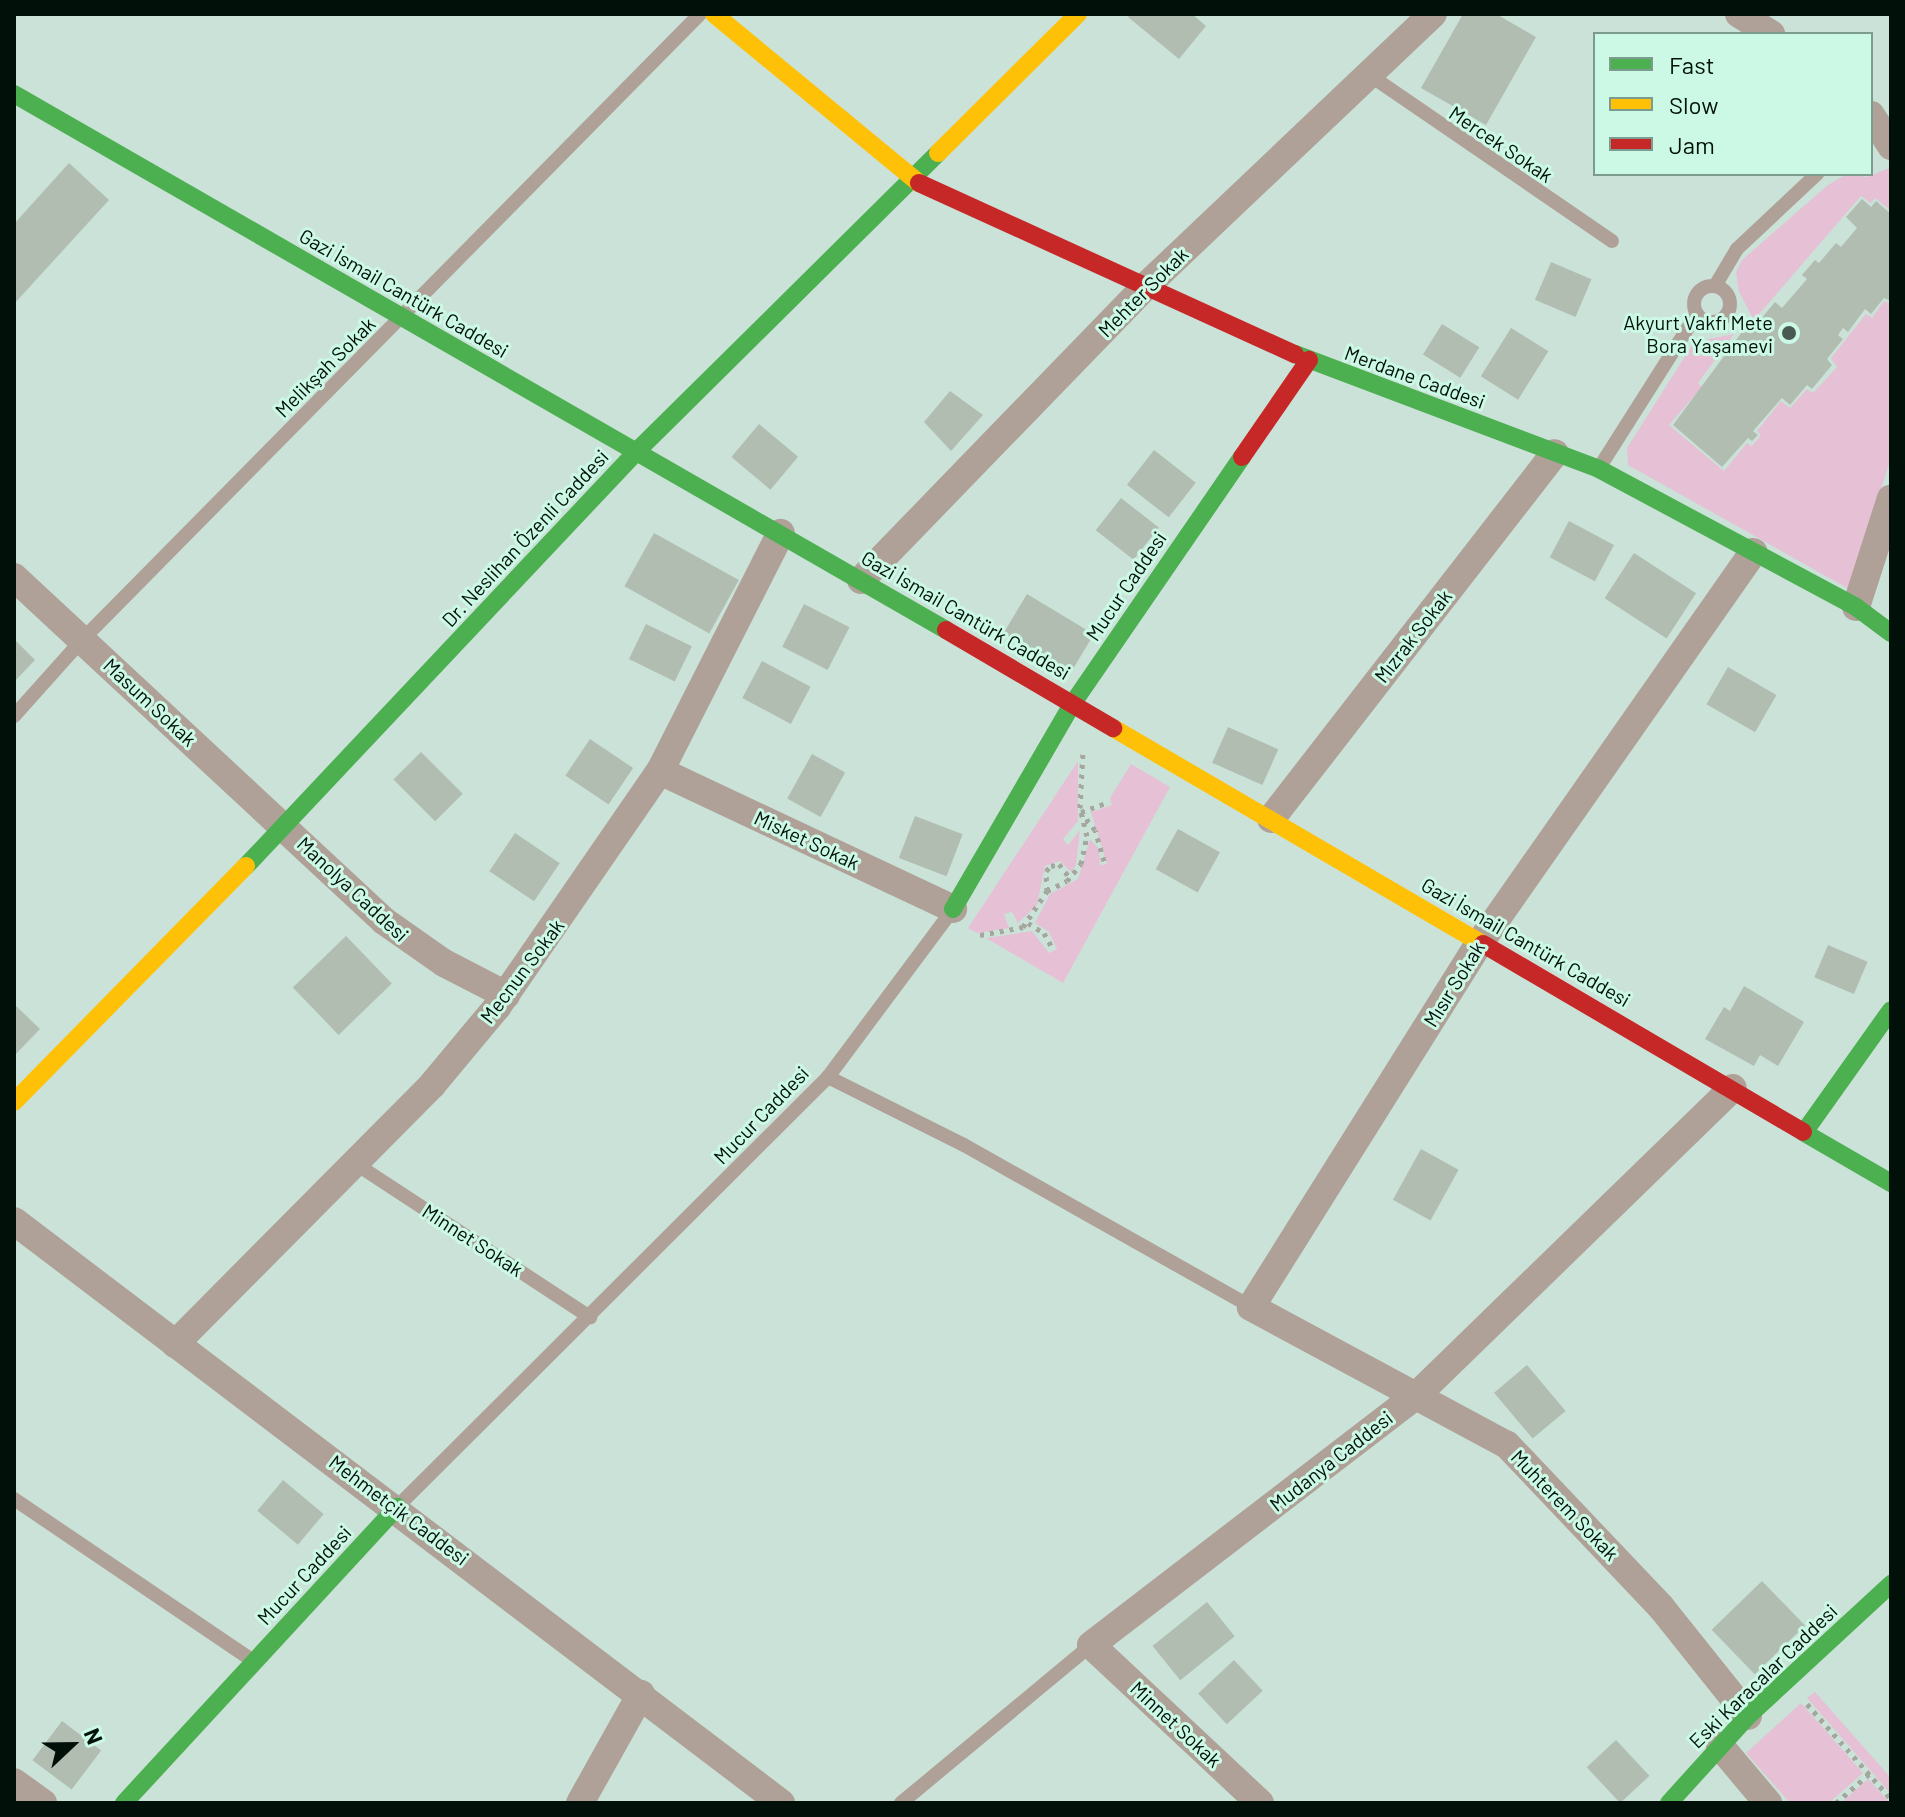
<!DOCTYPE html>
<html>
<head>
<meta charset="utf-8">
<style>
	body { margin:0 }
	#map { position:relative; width:1905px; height:1817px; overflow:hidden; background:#cae2d8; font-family:Barlow,sans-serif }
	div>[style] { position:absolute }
	.green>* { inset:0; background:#e6c1d5 }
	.building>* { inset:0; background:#b2bdb2; transform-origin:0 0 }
	.path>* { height:5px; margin-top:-2.5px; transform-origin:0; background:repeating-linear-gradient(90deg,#a5a69d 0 4px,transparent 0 10px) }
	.lane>* { height:14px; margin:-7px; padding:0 7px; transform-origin:7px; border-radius:7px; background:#afa197 }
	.lane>.ring { margin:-7px; padding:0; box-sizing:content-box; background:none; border:14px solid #afa197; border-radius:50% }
	.street>* { height:28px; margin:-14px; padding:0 14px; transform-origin:14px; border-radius:14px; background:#afa197 }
	.fast>* { height:18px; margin:-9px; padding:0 9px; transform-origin:9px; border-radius:9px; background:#4caf50 }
	.slow>* { height:18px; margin:-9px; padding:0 9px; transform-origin:9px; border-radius:9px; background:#ffc107 }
	.jam>* { height:18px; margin:-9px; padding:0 9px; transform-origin:9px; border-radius:9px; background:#c62828 }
	.dots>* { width:22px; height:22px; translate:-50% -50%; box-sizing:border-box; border:4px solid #ccf9e6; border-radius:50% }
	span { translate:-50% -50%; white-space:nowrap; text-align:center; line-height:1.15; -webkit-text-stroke:6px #ccf9e6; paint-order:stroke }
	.street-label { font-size:20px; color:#02100a }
	.poi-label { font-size:20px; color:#02100a }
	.right { translate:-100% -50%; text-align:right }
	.frame { position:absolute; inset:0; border:16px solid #02100a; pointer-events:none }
	.legend { position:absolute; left:1593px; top:32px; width:280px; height:144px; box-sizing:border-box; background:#ccf9e6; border:2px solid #7b9c8e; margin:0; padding:10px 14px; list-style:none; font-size:24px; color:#02100a }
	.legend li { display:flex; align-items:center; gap:16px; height:40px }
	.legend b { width:40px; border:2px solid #7b9c8e }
	.north { position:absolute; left:32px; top:1705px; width:80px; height:80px; -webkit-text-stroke:6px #ccf9e6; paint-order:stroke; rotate:68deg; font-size:22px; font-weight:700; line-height:32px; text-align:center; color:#02100a }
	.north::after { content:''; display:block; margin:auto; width:28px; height:36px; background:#02100a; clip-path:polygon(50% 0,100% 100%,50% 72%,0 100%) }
</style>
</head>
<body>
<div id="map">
	<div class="green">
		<i style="clip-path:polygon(1889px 168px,1891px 211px,1875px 198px,1871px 203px,1861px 196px,1754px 320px,1739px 292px,1736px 272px,1742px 260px,1828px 185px,1847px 174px,1867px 177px)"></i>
		<i style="clip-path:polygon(1884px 301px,1891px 304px,1891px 458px,1849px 589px,1628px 465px,1627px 448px,1694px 342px,1734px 334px,1698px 383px,1702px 387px,1669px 425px,1724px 471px,1747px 443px,1752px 446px,1761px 435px,1757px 431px,1781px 401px,1790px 408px,1807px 389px,1813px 393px,1837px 367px,1831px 358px,1866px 314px,1872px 318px)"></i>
		<i style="clip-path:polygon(1078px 761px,1078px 821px,1063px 839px,1068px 845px,1080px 830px,1076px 865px,1071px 872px,1060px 861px,1045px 866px,1037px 905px,1018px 923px,1012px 912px,1004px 914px,1009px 928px,977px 933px,968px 928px)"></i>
		<i style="clip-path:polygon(1131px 764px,1170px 787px,1063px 983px,986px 938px,1032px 931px,1049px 953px,1057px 949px,1049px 932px,1035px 923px,1050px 894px,1078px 879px,1090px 839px,1099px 849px,1100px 865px,1107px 864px,1091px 812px,1112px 805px,1110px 798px)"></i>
		<i style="clip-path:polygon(1815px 1692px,1891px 1778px,1891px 1794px,1807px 1698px)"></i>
		<i style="clip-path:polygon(1801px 1703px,1863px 1773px,1829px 1803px,1790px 1803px,1746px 1753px)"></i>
		<i style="clip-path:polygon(1868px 1779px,1890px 1803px,1841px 1803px)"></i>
	</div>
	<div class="building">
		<i style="clip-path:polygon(1131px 14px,1192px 14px,1206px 26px,1179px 59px,1128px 17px)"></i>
		<i style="clip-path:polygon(1463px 14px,1496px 14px,1536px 37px,1486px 125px,1421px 88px)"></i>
		<i style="clip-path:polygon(69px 163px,109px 200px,14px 304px,14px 224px)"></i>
		<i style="clip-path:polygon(1862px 199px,1871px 207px,1876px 201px,1891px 214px,1891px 301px,1884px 298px,1871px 314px,1865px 309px,1848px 332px,1843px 328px,1838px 335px,1843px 339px,1827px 359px,1832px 365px,1812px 389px,1807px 385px,1790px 405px,1782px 398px,1753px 431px,1758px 435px,1752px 441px,1748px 438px,1722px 467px,1673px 425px,1750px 321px,1755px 326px,1775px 302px,1782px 308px,1807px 279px,1802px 275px,1815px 260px,1819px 263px,1836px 243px,1841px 247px,1857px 228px,1846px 217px)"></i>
		<i style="left:1551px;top:262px;width:44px;height:41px;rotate:23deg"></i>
		<i style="left:1442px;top:324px;width:44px;height:36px;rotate:32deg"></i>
		<i style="left:1511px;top:328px;width:44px;height:57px;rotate:32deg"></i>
		<i style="clip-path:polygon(950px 391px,983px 415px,951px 451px,924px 422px)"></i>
		<i style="left:759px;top:424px;width:51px;height:43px;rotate:40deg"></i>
		<i style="left:1154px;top:450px;width:53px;height:44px;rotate:38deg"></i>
		<i style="left:1121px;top:498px;width:48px;height:41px;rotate:38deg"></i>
		<i style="left:1569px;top:521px;width:51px;height:41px;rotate:28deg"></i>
		<i style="left:654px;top:533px;width:97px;height:61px;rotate:29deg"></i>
		<i style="left:1634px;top:553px;width:74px;height:54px;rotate:33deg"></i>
		<i style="left:1027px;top:594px;width:78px;height:46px;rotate:31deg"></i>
		<i style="left:804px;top:604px;width:51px;height:48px;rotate:27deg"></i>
		<i style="left:646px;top:624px;width:51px;height:39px;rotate:26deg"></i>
		<i style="clip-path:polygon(14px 639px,35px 660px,14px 682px)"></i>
		<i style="left:762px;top:661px;width:55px;height:42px;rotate:28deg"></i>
		<i style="left:1728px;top:667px;width:56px;height:43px;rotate:30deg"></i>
		<i style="left:1228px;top:727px;width:55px;height:39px;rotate:24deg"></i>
		<i style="left:590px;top:739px;width:52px;height:44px;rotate:34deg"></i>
		<i style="left:421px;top:752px;width:59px;height:39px;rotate:45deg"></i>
		<i style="left:812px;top:754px;width:38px;height:51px;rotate:29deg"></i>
		<i style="left:915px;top:816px;width:51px;height:45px;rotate:21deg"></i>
		<i style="left:1178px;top:829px;width:48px;height:46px;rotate:29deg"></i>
		<i style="left:515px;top:833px;width:54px;height:46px;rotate:34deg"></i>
		<i style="left:346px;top:936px;width:66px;height:74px;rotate:46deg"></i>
		<i style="left:1828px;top:945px;width:43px;height:35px;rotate:23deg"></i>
		<i style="clip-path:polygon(1744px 986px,1804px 1022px,1778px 1066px,1760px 1055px,1754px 1066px,1705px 1039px,1724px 1007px,1730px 1011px)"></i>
		<i style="clip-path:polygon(14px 1004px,40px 1029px,14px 1056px)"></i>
		<i style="left:1421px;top:1149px;width:43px;height:58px;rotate:29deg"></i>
		<i style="left:1527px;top:1365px;width:60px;height:43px;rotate:50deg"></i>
		<i style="left:283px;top:1480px;width:53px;height:40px;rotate:40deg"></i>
		<i style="left:1762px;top:1581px;width:62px;height:70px;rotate:46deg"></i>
		<i style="left:1207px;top:1602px;width:44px;height:70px;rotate:51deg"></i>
		<i style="left:1234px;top:1660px;width:42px;height:49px;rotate:47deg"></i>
		<i style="left:62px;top:1721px;width:49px;height:49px;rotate:37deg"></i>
		<i style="left:1616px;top:1740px;width:49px;height:40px;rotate:47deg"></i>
	</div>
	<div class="path">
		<i style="left:1104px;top:861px;width:32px;rotate:-106deg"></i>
		<i style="left:1095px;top:830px;width:23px;rotate:-128deg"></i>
		<i style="left:1081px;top:812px;width:30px;rotate:-20deg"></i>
		<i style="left:1047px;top:891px;width:20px;rotate:-93deg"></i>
		<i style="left:1046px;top:871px;width:7px;rotate:-45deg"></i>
		<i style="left:1051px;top:866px;width:8px;rotate:-14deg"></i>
		<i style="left:1059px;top:864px;width:18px;rotate:52deg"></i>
		<i style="left:1028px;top:923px;width:19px;rotate:32deg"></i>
		<i style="left:1044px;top:933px;width:18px;rotate:61deg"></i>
		<i style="left:980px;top:935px;width:44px;rotate:-10.5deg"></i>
		<i style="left:1023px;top:927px;width:43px;rotate:-56.3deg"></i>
		<i style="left:1047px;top:891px;width:22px;rotate:-27deg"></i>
		<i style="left:1067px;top:881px;width:22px;rotate:-51deg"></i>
		<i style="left:1081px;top:864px;width:29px;rotate:-78deg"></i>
		<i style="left:1087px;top:836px;width:29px;rotate:-104deg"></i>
		<i style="left:1080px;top:808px;width:57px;rotate:-87deg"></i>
		<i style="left:1807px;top:1704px;width:127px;rotate:48.5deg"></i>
		<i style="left:1836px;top:1803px;width:44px;rotate:-41.3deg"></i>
	</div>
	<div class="lane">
		<i style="left:1371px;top:76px;width:292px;rotate:34.4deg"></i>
		<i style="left:1715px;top:286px;width:43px;rotate:-59.3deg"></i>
		<i style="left:1737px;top:249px;width:110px;rotate:-43.2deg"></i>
		<i class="ring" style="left:1694px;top:286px;width:22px;height:22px"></i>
		<i style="left:1601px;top:465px;width:179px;rotate:-57.6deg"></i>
		<i style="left:14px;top:716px;width:102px;rotate:-48.2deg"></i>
		<i style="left:82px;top:640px;width:880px;rotate:-45.37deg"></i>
		<i style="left:828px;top:1077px;width:152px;rotate:26.6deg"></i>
		<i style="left:964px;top:1145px;width:330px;rotate:29.4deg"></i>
		<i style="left:356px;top:1164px;width:280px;rotate:33.2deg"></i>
		<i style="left:14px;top:1499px;width:287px;rotate:34.1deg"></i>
		<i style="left:399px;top:1505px;width:606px;rotate:-44.93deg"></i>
		<i style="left:828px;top:1077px;width:209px;rotate:-53.3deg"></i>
		<i style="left:901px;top:1803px;width:247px;rotate:-39.7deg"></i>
	</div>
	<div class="street">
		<i style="left:1739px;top:14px;width:38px;rotate:32deg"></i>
		<i style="left:1871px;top:115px;width:37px;rotate:57deg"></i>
		<i style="left:14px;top:577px;width:505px;rotate:42.91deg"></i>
		<i style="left:384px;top:921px;width:73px;rotate:35deg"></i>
		<i style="left:444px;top:963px;width:70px;rotate:27.3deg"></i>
		<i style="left:861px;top:580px;width:408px;rotate:-45.9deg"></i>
		<i style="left:1145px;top:287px;width:397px;rotate:-43.5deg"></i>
		<i style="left:1856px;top:607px;width:114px;rotate:-72.2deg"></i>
		<i style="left:660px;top:771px;width:324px;rotate:25.2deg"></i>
		<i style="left:1271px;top:819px;width:463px;rotate:-52.2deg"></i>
		<i style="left:14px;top:1221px;width:963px;rotate:37.19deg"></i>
		<i style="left:175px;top:1344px;width:365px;rotate:-45.2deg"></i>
		<i style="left:432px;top:1085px;width:102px;rotate:-50.2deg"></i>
		<i style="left:497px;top:1007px;width:287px;rotate:-55.4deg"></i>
		<i style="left:660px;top:771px;width:267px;rotate:-63.1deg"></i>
		<i style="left:1748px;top:1716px;width:139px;rotate:-128.6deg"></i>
		<i style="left:1661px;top:1607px;width:224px;rotate:-133.5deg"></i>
		<i style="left:1507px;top:1445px;width:291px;rotate:-151.7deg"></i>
		<i style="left:1251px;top:1307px;width:432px;rotate:-57.9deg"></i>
		<i style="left:1481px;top:941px;width:475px;rotate:-55deg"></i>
		<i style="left:1720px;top:1746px;width:75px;rotate:49.9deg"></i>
		<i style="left:14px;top:1782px;width:36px;rotate:36deg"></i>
		<i style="left:580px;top:1803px;width:125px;rotate:-60.8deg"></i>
		<i style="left:1260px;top:1803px;width:231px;rotate:-136.9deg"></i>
		<i style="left:1091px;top:1645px;width:412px;rotate:-37.5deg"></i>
		<i style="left:1418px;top:1394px;width:439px;rotate:-44.2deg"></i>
	</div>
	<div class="fast">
		<i style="left:14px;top:94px;width:1075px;rotate:29.9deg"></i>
		<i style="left:1295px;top:354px;width:325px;rotate:20.7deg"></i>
		<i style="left:1599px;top:469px;width:292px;rotate:28.2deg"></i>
		<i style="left:1856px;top:607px;width:44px;rotate:36.6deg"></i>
		<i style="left:246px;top:866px;width:572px;rotate:-46.7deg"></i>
		<i style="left:638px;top:450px;width:422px;rotate:-44.7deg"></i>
		<i style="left:953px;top:909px;width:238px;rotate:-59.8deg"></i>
		<i style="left:1073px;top:703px;width:298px;rotate:-55.5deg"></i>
		<i style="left:1805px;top:1131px;width:148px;rotate:-54.6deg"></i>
		<i style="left:1803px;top:1132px;width:102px;rotate:30.1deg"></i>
		<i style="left:124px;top:1803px;width:403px;rotate:-47.3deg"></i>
		<i style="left:1669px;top:1803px;width:118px;rotate:-47.8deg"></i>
		<i style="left:1748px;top:1716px;width:195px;rotate:-42.7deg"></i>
	</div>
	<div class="slow">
		<i style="left:714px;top:14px;width:266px;rotate:39.5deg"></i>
		<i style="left:938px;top:153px;width:197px;rotate:-44.8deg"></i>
		<i style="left:1113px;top:728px;width:428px;rotate:30.3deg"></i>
		<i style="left:14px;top:1102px;width:331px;rotate:-45.5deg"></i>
	</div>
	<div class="jam">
		<i style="left:919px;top:183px;width:413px;rotate:24.5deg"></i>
		<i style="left:1242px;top:457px;width:118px;rotate:-55.4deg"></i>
		<i style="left:946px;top:630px;width:194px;rotate:30.4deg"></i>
		<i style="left:1483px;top:944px;width:371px;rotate:30.4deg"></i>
	</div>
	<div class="dots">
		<i style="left:1789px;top:333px;background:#485a52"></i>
	</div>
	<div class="street-label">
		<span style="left:1501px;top:144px;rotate:34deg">Mercek Sokak</span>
		<span style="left:1143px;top:292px;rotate:-45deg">Mehter Sokak</span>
		<span style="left:404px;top:293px;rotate:30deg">Gazi İsmail Cantürk Caddesi</span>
		<span style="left:325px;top:367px;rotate:-45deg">Melikşah Sokak</span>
		<span style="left:1415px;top:377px;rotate:20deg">Merdane Caddesi</span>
		<span style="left:525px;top:538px;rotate:-47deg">Dr. Neslihan Özenli Caddesi</span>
		<span style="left:1126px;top:586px;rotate:-56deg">Mucur Caddesi</span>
		<span style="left:966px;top:615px;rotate:30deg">Gazi İsmail Cantürk Caddesi</span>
		<span style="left:1413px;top:636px;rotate:-52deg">Mızrak Sokak</span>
		<span style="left:150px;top:702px;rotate:43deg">Masum Sokak</span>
		<span style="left:807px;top:840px;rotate:25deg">Misket Sokak</span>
		<span style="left:353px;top:889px;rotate:43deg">Manolya Caddesi</span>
		<span style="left:1526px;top:942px;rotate:30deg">Gazi İsmail Cantürk Caddesi</span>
		<span style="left:522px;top:971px;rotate:-53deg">Mecnun Sokak</span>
		<span style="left:1454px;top:984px;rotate:-58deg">Mısır Sokak</span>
		<span style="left:761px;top:1115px;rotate:-46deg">Mucur Caddesi</span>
		<span style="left:473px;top:1240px;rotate:33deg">Minnet Sokak</span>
		<span style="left:1331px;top:1461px;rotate:-38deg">Mudanya Caddesi</span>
		<span style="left:1565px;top:1505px;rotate:46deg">Muhterem Sokak</span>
		<span style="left:399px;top:1510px;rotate:37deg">Mehmetçik Caddesi</span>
		<span style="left:304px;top:1575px;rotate:-47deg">Mucur Caddesi</span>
		<span style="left:1763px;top:1676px;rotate:-44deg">Eski Karacalar Caddesi</span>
		<span style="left:1176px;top:1724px;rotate:43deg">Minnet Sokak</span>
	</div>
	<div class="poi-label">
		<span class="right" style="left:1773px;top:334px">Akyurt Vakfı Mete<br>Bora Yaşamevi</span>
	</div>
	<div class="frame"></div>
	<ul class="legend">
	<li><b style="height:10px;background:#4caf50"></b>Fast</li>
	<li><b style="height:10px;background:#ffc107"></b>Slow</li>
	<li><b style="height:10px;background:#c62828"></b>Jam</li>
	</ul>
	<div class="north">N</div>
</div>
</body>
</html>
